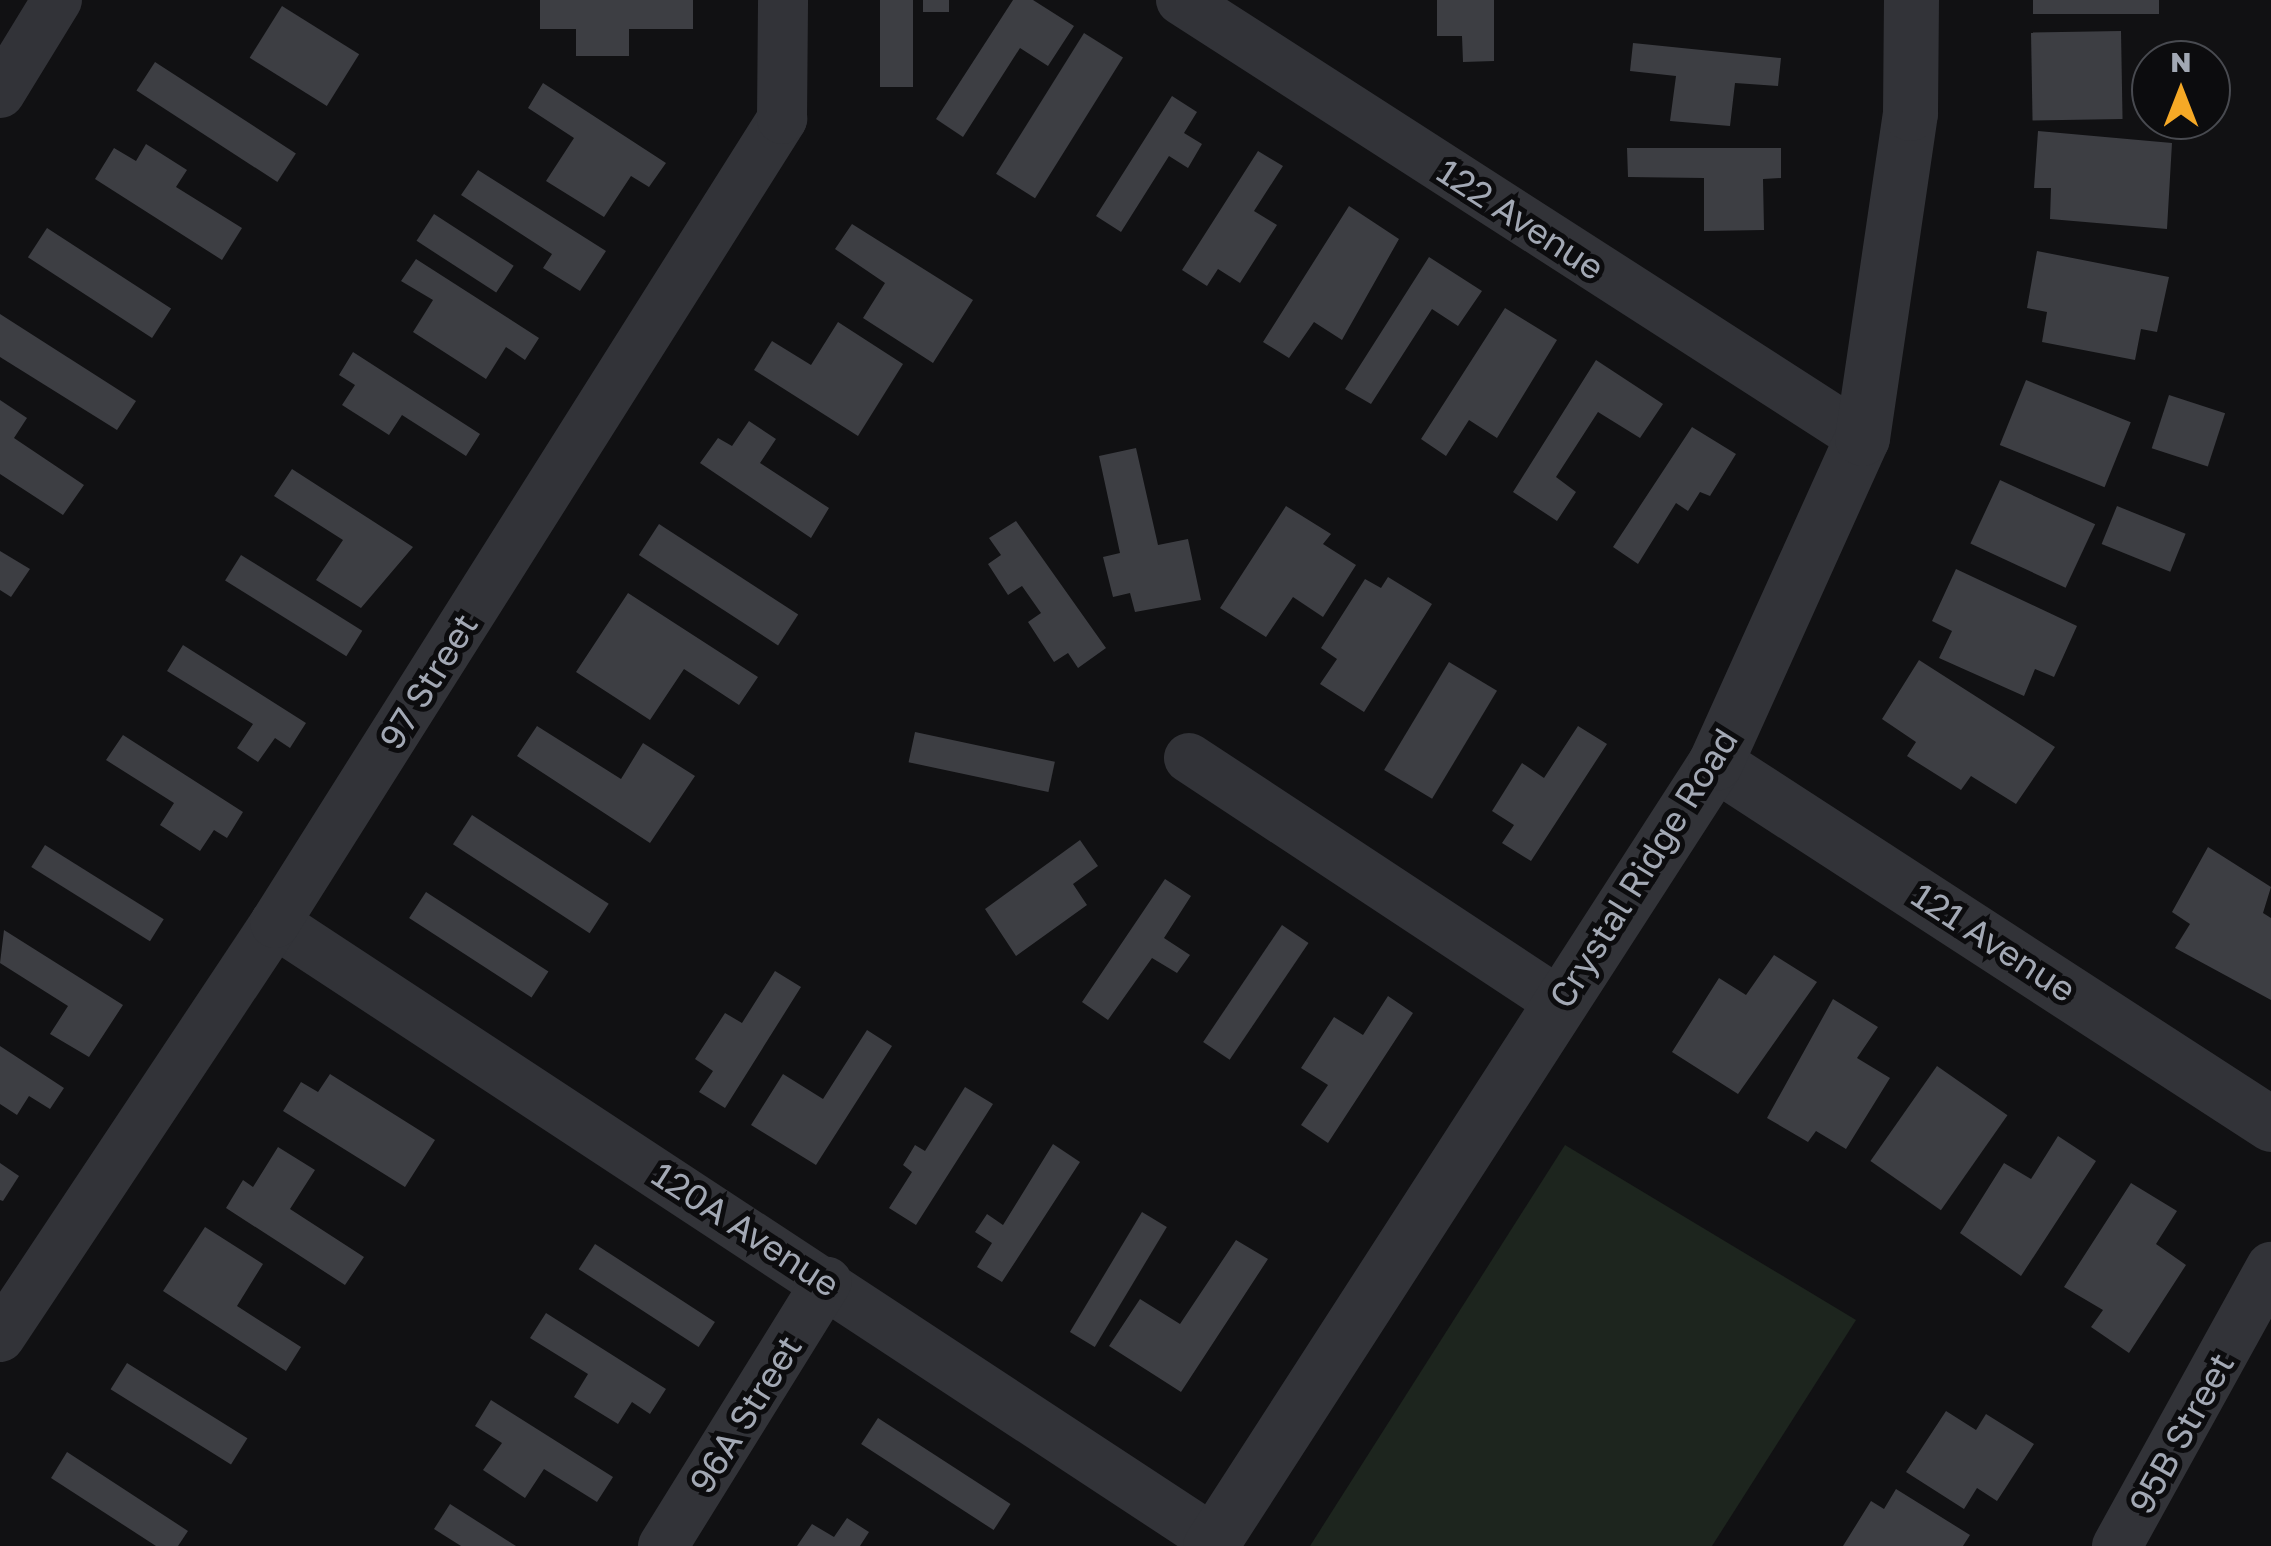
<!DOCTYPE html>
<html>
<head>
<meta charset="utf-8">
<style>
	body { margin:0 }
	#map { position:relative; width:2271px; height:1546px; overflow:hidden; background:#111113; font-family:"Golos Text",sans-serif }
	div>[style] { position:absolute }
	.green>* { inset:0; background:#1d251e }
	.building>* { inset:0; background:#3d3e43; transform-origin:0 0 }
	.minor>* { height:50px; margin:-25px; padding:0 25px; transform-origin:25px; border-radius:25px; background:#323338 }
	.tertiary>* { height:55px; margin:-27.5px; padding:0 27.5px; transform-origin:27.5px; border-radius:27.5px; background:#323338 }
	span { translate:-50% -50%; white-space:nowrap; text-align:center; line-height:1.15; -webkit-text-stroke:10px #0c0c0e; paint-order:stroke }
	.street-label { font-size:35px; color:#a2a8b4 }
	.north { position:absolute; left:2131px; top:40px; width:100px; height:100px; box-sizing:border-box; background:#0c0c0e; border:2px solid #484a50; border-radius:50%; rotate:0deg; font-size:28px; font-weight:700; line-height:40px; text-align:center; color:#a2a8b4 }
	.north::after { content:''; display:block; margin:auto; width:35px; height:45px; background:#f6a926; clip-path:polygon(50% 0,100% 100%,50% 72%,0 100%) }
</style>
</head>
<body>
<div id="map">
	<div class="green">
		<i style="clip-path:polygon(1565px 1145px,1856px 1320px,1712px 1546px,1310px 1546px)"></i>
	</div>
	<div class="building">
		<i style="clip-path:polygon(540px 0,693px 0,693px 29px,629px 29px,629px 56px,576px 56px,576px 29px,540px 29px)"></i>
		<i style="left:880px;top:0;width:33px;height:87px"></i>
		<i style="left:923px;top:0;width:26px;height:12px"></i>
		<i style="clip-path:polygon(1013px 0,1033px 0,1074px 26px,1048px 66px,1020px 48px,963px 137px,936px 119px)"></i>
		<i style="clip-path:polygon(1437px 0,1494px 0,1494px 61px,1463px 62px,1462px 36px,1437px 36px)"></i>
		<i style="left:2033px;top:0;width:126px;height:14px"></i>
		<i style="left:282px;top:6px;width:91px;height:61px;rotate:32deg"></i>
		<i style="left:2121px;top:31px;width:88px;height:90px;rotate:89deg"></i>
		<i style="left:1084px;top:33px;width:46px;height:166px;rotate:32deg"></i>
		<i style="clip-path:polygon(1633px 43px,1781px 58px,1778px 86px,1735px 83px,1730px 126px,1670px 121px,1676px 76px,1630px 71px)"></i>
		<i style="left:155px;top:62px;width:168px;height:34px;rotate:33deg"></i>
		<i style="clip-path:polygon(543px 83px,666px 163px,649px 187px,631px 176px,604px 217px,546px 181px,574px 138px,528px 108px)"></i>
		<i style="clip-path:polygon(1172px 96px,1197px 112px,1184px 133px,1202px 144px,1188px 168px,1169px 156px,1121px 232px,1096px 216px)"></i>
		<i style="clip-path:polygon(2038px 131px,2172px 143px,2167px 229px,2050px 219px,2051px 188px,2034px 188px)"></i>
		<i style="clip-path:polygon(146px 144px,187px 170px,176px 187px,242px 228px,222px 260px,95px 179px,114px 148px,136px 161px)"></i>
		<i style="clip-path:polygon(1627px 148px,1781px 148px,1781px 178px,1763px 179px,1764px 230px,1704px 231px,1704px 178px,1628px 177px)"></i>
		<i style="clip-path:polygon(1258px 151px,1283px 166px,1254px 211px,1277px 225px,1240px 283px,1218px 269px,1207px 286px,1182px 270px)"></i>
		<i style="clip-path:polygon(478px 170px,606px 251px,580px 291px,543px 268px,552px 254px,461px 195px)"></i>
		<i style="clip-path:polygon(1349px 206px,1399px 239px,1342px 340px,1314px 322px,1289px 358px,1263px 342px)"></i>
		<i style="left:434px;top:214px;width:95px;height:32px;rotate:33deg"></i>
		<i style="clip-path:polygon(852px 224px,973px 300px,933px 363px,863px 318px,885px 283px,835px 249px)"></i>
		<i style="left:47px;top:228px;width:148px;height:35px;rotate:33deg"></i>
		<i style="clip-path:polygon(2037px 251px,2169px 277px,2157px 332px,2141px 329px,2135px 360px,2042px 342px,2047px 312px,2027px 308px)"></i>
		<i style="clip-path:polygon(1429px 257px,1482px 291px,1458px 326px,1432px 309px,1371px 404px,1345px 389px)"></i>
		<i style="clip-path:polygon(416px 259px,539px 338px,525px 360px,506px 347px,486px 379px,413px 332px,433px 300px,401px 281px)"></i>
		<i style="clip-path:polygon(1505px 308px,1557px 340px,1497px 438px,1469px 420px,1446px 456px,1421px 439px)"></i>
		<i style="clip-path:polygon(0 314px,136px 401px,117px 430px,0 357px)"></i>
		<i style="clip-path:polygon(838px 322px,903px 364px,858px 436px,754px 370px,772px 341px,811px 365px)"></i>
		<i style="clip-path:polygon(353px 352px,480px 434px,466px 456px,402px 415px,389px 435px,342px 405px,355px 385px,339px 375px)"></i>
		<i style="clip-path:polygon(1596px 360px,1663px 404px,1640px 438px,1598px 412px,1556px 477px,1576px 492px,1557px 521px,1513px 492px)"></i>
		<i style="left:2026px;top:380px;width:113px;height:70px;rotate:22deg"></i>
		<i style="left:2169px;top:395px;width:59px;height:56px;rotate:18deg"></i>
		<i style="clip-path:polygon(0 400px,27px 418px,14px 438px,84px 485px,63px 515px,0 474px)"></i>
		<i style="clip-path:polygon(749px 421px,776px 439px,760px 463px,829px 508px,811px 538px,700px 463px,718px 438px,732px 446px)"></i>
		<i style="clip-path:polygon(1692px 427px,1736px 454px,1710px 496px,1700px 492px,1688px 511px,1676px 503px,1638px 564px,1613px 547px)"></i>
		<i style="clip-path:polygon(1136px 448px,1158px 545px,1188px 539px,1201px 600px,1135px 612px,1130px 593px,1113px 597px,1103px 557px,1120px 553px,1099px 456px)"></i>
		<i style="clip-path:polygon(292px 469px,413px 547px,361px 608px,316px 580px,343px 540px,274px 496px)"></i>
		<i style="left:2000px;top:480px;width:105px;height:70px;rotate:25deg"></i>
		<i style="clip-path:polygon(1286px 506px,1331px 534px,1323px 544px,1356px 565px,1323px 617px,1293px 597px,1266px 637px,1220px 608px)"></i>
		<i style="left:2117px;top:506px;width:74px;height:41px;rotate:22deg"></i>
		<i style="clip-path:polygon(1016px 521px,1106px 648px,1078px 668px,1068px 653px,1054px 662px,1028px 622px,1041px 613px,1022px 586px,1008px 595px,988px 564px,1001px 555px,989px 538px)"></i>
		<i style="left:659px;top:524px;width:166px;height:37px;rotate:33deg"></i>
		<i style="clip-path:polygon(0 551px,30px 569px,11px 597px,0 590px)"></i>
		<i style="left:241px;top:555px;width:143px;height:30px;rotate:32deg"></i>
		<i style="clip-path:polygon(1956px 569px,2077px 626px,2054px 677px,2035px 669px,2024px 696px,1939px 658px,1952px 631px,1932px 621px)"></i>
		<i style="clip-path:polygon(1388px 577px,1432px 604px,1364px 712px,1320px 684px,1337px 659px,1321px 648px,1365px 579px,1381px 588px)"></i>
		<i style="clip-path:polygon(628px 593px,758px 677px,739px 705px,684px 669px,650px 720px,576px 672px)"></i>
		<i style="clip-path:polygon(183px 645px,306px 723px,290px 748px,275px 738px,258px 762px,237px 748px,253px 724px,167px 671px)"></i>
		<i style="clip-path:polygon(1919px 660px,2055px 747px,2016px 804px,1971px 776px,1961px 790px,1907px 756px,1916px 742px,1882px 719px)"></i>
		<i style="left:1449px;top:662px;width:56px;height:126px;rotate:31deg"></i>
		<i style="clip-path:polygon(537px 726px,621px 779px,643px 743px,695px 776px,650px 843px,517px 756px)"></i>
		<i style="clip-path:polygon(1578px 726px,1607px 744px,1531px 861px,1502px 843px,1514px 825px,1492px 811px,1522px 763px,1544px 778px)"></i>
		<i style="left:915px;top:732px;width:143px;height:31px;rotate:12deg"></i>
		<i style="clip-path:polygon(123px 735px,243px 812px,227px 838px,214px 830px,200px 851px,160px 825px,174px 803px,106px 760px)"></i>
		<i style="left:472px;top:815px;width:163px;height:35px;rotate:33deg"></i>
		<i style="clip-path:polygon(1080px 840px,1098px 866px,1073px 884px,1087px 905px,1016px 956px,985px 909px)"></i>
		<i style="left:45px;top:845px;width:140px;height:26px;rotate:32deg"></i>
		<i style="clip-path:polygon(2208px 847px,2271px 887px,2263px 913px,2271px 918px,2271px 1000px,2175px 948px,2190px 924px,2172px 912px)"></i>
		<i style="clip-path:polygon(1165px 879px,1191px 896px,1164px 938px,1190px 955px,1177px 973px,1152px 958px,1108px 1020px,1082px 1002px)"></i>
		<i style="left:426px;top:892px;width:146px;height:31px;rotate:33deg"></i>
		<i style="left:1282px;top:925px;width:32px;height:141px;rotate:34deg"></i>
		<i style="clip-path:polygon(4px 930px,123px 1005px,89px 1057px,50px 1034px,68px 1006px,0 963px)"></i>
		<i style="clip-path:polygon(1774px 955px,1817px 982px,1738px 1094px,1672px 1052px,1719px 978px,1746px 995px)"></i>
		<i style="clip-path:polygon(775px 971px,801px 987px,725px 1108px,699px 1092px,713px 1071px,695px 1059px,725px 1013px,742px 1023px)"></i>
		<i style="clip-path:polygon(1388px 996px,1413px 1013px,1328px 1143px,1301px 1125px,1328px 1085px,1301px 1068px,1334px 1017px,1363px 1035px)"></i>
		<i style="clip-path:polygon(1833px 999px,1878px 1027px,1857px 1058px,1890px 1078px,1846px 1149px,1816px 1131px,1808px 1142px,1767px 1118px)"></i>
		<i style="clip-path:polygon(867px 1030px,892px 1046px,816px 1165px,751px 1125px,783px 1074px,823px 1099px)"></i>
		<i style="clip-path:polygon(0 1046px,64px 1088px,50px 1109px,29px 1096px,17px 1115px,0 1104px)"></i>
		<i style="left:1937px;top:1066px;width:86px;height:116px;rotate:35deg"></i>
		<i style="clip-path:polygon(330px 1074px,435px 1140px,405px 1187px,283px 1111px,301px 1082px,318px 1092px)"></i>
		<i style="clip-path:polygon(965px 1087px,993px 1104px,916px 1225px,889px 1208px,912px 1172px,903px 1165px,915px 1145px,925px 1151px)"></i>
		<i style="clip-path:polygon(2058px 1136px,2096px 1161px,2021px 1276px,1960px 1233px,2004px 1163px,2031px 1179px)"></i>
		<i style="clip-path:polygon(1053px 1144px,1080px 1162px,1002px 1282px,977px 1267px,992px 1243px,975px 1232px,987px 1214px,1003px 1225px)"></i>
		<i style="clip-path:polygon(278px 1147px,315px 1170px,290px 1209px,364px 1257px,345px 1285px,226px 1208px,243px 1180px,253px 1187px)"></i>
		<i style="clip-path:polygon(0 1163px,19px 1176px,3px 1201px,0 1200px)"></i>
		<i style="clip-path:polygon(2131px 1183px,2177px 1211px,2156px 1244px,2186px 1265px,2129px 1353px,2091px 1327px,2103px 1310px,2064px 1287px)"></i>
		<i style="left:1142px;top:1212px;width:29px;height:140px;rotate:31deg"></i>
		<i style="clip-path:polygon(205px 1227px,263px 1264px,237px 1306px,301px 1347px,286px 1371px,163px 1291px)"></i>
		<i style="clip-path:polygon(1236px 1240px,1268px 1259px,1181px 1392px,1109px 1346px,1140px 1299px,1180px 1324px)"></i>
		<i style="left:595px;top:1244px;width:143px;height:30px;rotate:33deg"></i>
		<i style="clip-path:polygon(546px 1313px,666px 1389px,650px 1414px,632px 1402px,618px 1424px,574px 1397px,588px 1374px,530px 1338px)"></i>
		<i style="left:127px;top:1363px;width:142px;height:31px;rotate:32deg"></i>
		<i style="clip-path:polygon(491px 1400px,613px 1477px,597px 1502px,544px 1469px,525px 1498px,483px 1470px,502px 1443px,475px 1426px)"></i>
		<i style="clip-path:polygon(1946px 1411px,1976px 1430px,1986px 1414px,2034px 1444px,1997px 1501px,1977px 1488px,1964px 1509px,1906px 1472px)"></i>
		<i style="left:878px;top:1418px;width:158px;height:31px;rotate:33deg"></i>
		<i style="clip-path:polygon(67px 1452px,188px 1531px,178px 1546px,156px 1546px,51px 1478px)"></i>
		<i style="clip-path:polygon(1896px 1489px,1970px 1535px,1963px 1546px,1843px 1546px,1871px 1501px,1884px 1509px)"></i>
		<i style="clip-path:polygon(450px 1504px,516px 1546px,461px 1546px,434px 1529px)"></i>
		<i style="clip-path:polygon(847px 1518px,869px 1532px,860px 1546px,797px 1546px,812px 1524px,834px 1537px)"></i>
	</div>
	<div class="minor">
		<i style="left:1181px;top:0;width:810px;rotate:32.75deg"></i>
		<i style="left:0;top:93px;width:109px;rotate:-58.5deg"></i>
		<i style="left:1189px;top:758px;width:443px;rotate:33.4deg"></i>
		<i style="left:275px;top:923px;width:1124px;rotate:33.31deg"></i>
		<i style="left:0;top:1337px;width:497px;rotate:-56.4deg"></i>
		<i style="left:275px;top:923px;width:951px;rotate:-57.76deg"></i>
		<i style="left:782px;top:119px;width:119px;rotate:-89.5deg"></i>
		<i style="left:663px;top:1546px;width:311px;rotate:-58.2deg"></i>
		<i style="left:2117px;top:1546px;width:319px;rotate:-61.1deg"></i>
	</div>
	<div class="tertiary">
		<i style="left:1715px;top:763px;width:663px;rotate:32.99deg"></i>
		<i style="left:1210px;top:1546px;width:932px;rotate:-57.18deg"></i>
		<i style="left:1715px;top:763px;width:357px;rotate:-65.7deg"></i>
		<i style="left:1862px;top:438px;width:329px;rotate:-81.6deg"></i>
		<i style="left:1910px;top:113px;width:113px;rotate:-89.5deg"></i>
	</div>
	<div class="street-label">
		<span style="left:1521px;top:219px;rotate:33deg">122 Avenue</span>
		<span style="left:428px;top:681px;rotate:-58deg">97 Street</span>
		<span style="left:1643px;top:868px;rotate:-58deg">Crystal Ridge Road</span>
		<span style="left:1994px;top:942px;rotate:33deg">121 Avenue</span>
		<span style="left:746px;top:1229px;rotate:33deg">120A Avenue</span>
		<span style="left:745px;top:1414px;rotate:-58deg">96A Street</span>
		<span style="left:2181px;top:1433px;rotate:-61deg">95B Street</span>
	</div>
	<div class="north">N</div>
</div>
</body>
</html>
